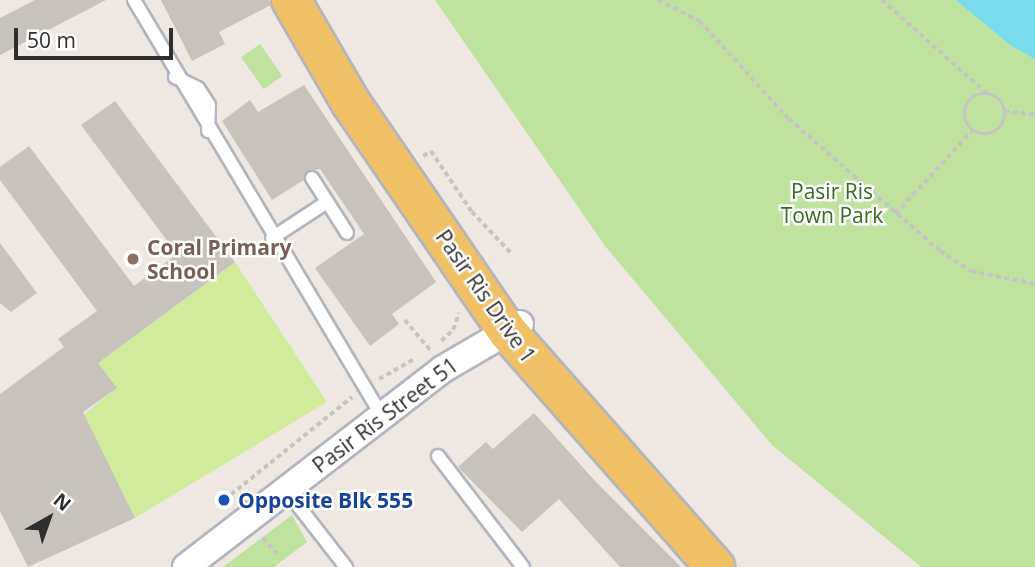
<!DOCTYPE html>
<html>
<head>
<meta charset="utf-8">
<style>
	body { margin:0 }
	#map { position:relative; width:1035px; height:567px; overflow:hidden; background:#efe7e1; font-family:"Open Sans",sans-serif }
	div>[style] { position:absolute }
	.green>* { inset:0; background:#bee39f; transform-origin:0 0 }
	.pitch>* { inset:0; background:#d2ea9c }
	.water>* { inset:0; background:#78dbed }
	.building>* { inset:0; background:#c8c2bc }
	.path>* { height:3.5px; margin-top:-1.75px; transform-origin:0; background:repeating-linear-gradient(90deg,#c4c4c4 0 5px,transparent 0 8.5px) }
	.path>.ring { margin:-1.75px; padding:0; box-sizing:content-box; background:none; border:3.5px solid #c4c4c4; border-radius:50% }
	.roads { filter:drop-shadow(2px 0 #b1b5be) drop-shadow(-2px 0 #b1b5be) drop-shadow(0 2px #b1b5be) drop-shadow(0 -2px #b1b5be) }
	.service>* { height:12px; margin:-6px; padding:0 6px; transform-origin:6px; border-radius:6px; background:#fff }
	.minor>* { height:26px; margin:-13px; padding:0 13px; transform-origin:13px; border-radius:13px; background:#fff }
	.primary>* { height:38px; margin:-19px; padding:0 19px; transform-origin:19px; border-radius:19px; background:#efc066 }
	.dots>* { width:19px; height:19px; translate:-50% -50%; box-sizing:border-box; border:4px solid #fff; border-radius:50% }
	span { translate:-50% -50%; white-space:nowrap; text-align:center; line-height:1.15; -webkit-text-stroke:5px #fff; paint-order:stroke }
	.park-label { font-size:21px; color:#366c1d }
	.education-label { font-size:21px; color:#785e54; font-weight:700 }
	.left { translate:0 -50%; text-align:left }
	.street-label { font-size:21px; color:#2e2e2e }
	.transit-label { font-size:21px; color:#164399; font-weight:700 }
	.north { position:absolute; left:14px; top:483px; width:70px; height:70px; -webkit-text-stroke:5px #fff; paint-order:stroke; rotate:40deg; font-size:19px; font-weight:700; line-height:28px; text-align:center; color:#2e2e2e }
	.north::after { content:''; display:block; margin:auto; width:24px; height:32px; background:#2e2e2e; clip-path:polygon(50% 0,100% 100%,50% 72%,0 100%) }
	.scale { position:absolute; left:14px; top:28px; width:159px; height:32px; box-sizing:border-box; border:4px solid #2e2e2e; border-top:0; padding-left:9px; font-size:21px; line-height:24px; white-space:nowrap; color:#2e2e2e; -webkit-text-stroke:5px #fff; paint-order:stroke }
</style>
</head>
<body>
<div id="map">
	<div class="green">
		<i style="clip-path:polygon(435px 0,1035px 0,1035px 567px,921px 567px,772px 445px,605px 246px)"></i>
		<i style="left:260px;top:44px;width:39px;height:23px;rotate:55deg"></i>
		<i style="clip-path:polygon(292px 515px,307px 542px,274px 567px,223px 567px)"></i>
	</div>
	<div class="pitch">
		<i style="clip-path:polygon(235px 262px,327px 402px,135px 518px,84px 415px,116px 388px,98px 363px)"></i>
	</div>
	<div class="water">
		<i style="clip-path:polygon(956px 0,1035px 0,1035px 59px,1010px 45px)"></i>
	</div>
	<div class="building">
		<i style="clip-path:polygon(35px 0,106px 0,0 55px,0 18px)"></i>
		<i style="clip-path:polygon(161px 0,269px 0,271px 5px,219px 32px,225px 44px,192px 61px)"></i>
		<i style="clip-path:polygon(304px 85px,436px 282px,392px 314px,399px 324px,370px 346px,315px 268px,364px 234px,320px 169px,307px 171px,304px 180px,272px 200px,222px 121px,250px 100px,258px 112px)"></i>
		<i style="clip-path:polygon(115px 101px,235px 262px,98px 363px,117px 388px,83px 412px,135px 518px,28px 567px,0 511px,0 394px,64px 347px,58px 339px,97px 311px,0 180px,0 167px,29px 146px,134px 286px,177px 254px,81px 125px)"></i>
		<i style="clip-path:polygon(0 243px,37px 293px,11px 312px,0 303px)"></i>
		<i style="clip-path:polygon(534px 413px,596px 482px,681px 567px,620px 567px,559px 499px,522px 532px,458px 467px,486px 442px,493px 449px)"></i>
	</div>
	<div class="path">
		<i style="left:658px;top:0;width:47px;rotate:26.6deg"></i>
		<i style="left:700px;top:21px;width:132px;rotate:47.8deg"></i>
		<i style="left:789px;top:119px;width:201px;rotate:41.2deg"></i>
		<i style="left:940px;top:251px;width:37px;rotate:33deg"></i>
		<i style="left:971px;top:271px;width:65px;rotate:11.5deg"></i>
		<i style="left:882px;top:0;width:143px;rotate:41.6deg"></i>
		<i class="ring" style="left:965px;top:94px;width:36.5px;height:36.5px"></i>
		<i style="left:1004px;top:111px;width:31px;rotate:7deg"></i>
		<i style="left:423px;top:156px;width:9px;rotate:-32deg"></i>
		<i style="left:431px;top:151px;width:73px;rotate:56.1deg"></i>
		<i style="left:472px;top:212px;width:58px;rotate:46.4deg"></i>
		<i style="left:895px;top:214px;width:113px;rotate:-47.1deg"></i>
		<i style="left:405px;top:320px;width:39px;rotate:50deg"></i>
		<i style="left:441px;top:341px;width:16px;rotate:-43deg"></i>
		<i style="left:453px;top:330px;width:18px;rotate:-71deg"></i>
		<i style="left:379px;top:379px;width:40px;rotate:-29.7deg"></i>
		<i style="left:224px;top:500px;width:164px;rotate:-38.8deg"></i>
		<i style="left:263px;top:538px;width:21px;rotate:49deg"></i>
	</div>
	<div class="roads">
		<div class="service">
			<i style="left:134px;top:0;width:482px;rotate:59.2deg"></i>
			<i style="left:175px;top:77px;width:25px;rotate:26deg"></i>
			<i style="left:198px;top:88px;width:20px;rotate:57deg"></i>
			<i style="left:209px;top:105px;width:26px;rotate:92deg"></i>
			<i style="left:312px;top:178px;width:65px;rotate:57.5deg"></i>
			<i style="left:272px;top:238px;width:66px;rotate:-33.2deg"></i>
			<i style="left:438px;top:456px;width:140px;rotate:52.6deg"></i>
			<i style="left:286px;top:490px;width:98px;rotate:52.1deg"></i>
		</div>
		<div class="minor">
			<i style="left:186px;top:567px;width:324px;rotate:-37.6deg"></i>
			<i style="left:443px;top:369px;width:89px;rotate:-30.3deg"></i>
		</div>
		<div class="primary">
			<i style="left:291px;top:0;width:119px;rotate:59.8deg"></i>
			<i style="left:351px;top:103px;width:276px;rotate:55.6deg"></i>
			<i style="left:507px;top:331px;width:315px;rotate:48.6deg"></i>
		</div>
	</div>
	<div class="dots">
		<i style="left:133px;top:259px;background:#8d6e63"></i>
		<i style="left:224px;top:500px;background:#1a4fb4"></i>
	</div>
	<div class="park-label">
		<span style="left:832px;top:203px">Pasir Ris<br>Town Park</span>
	</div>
	<div class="education-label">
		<span class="left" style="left:147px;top:259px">Coral Primary<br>School</span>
	</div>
	<div class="street-label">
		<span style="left:486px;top:296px;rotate:55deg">Pasir Ris Drive 1</span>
		<span style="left:385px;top:415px;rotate:-37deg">Pasir Ris Street 51</span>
	</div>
	<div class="transit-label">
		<span class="left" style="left:238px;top:500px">Opposite Blk 555</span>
	</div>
	<div class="north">N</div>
	<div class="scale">50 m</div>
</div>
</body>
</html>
